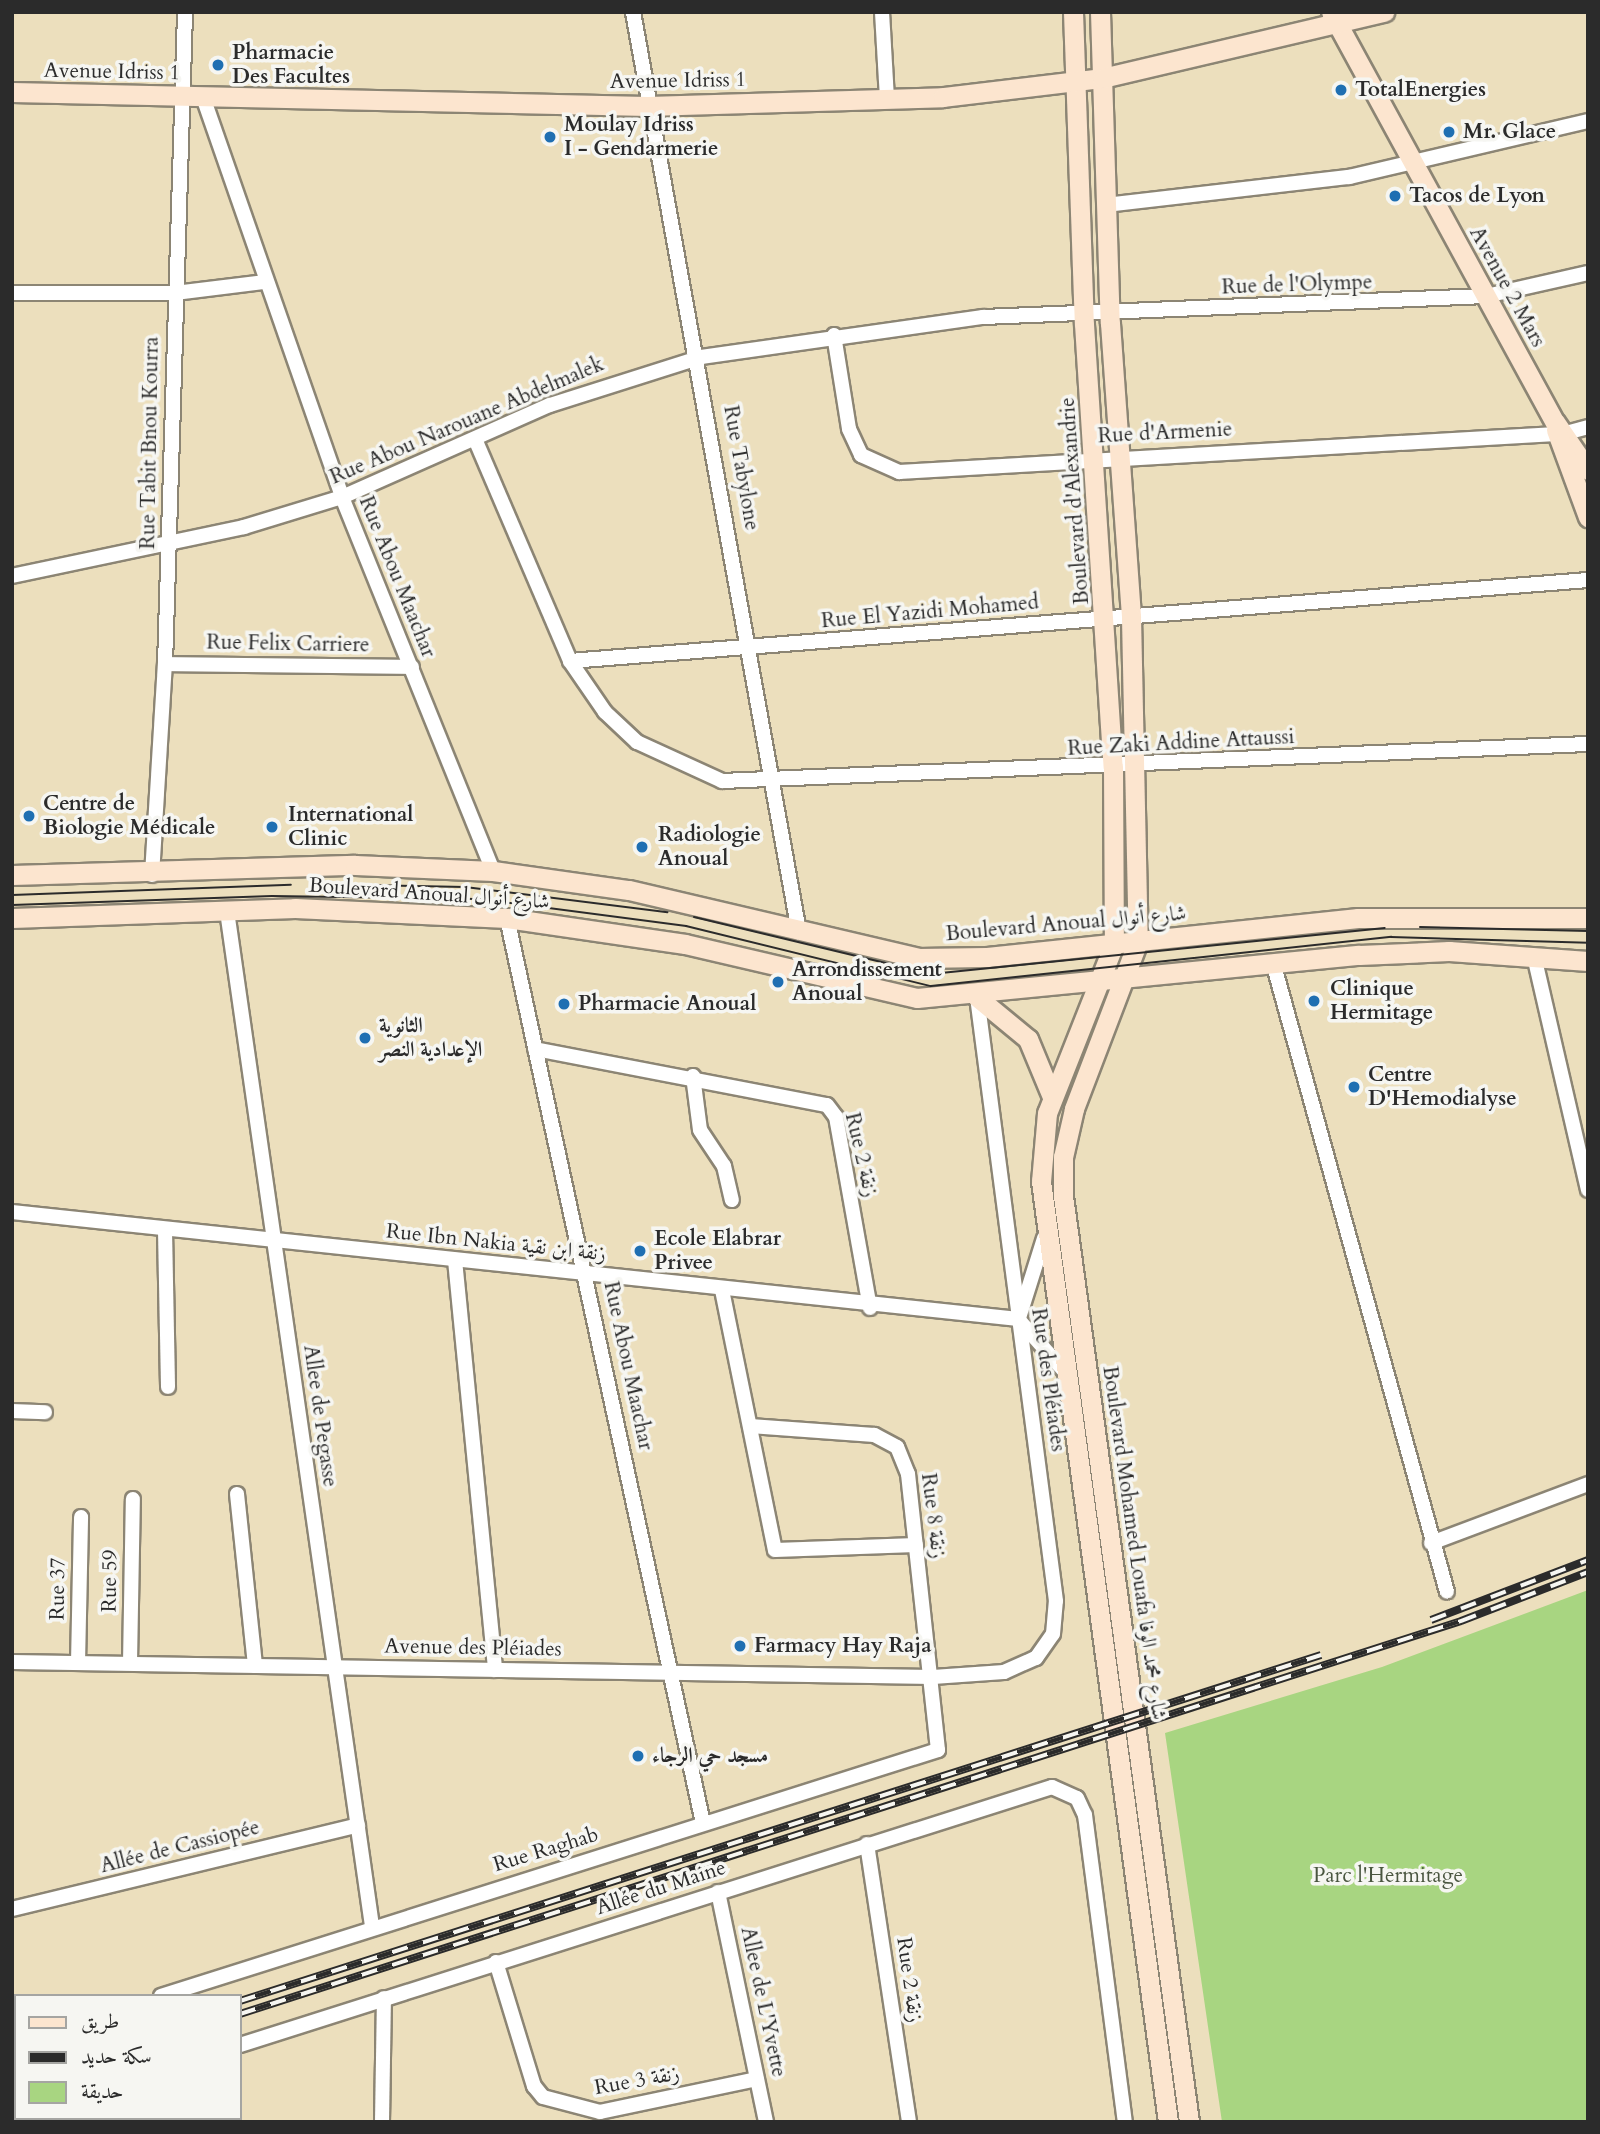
<!DOCTYPE html>
<html>
<head>
<meta charset="utf-8">
<style>
	body { margin:0 }
	#map { position:relative; width:1600px; height:2134px; overflow:hidden; background:#ecdfbd; font-family:Cardo,Amiri,serif }
	div>[style] { position:absolute }
	.green>* { inset:0; background:#a8d581 }
	.roads { filter:drop-shadow(2px 0 #8c8574) drop-shadow(-2px 0 #8c8574) drop-shadow(0 2px #8c8574) drop-shadow(0 -2px #8c8574) }
	.street>* { height:14px; margin:-7px; padding:0 7px; transform-origin:7px; border-radius:7px; background:#fff }
	.secondary>* { height:19px; margin:-9.5px; padding:0 9.5px; transform-origin:9.5px; border-radius:9.5px; background:#fce5cf }
	.tram>* { height:2px; margin:-1px; padding:0 1px; transform-origin:1px; border-radius:1px; background:#2b2b2b }
	.rail>* { height:8px; margin-top:-4px; transform-origin:0; background:repeating-linear-gradient(90deg,#f6f6f2 0 16px,#2b2b2b 0 32px); box-sizing:border-box; border-block:2px solid #2b2b2b }
	.dots>* { width:19px; height:19px; translate:-50% -50%; box-sizing:border-box; border:4px solid #f6f6f2; border-radius:50% }
	span { translate:-50% -50%; white-space:nowrap; text-align:center; line-height:1.15; -webkit-text-stroke:7px #f6f6f2; paint-order:stroke }
	.poi-label { font-size:21px; color:#2b2b2b; font-weight:700 }
	.left { translate:0 -50%; text-align:left }
	.street-label { font-size:21px; color:#2b2b2b }
	.park-label { font-size:21px; color:#4a5640 }
	.frame { position:absolute; inset:0; border:14px solid #2b2b2b; pointer-events:none }
	.legend { position:absolute; left:14px; top:1994px; width:228px; height:126px; box-sizing:border-box; background:#f6f6f2; border:2px solid #a5a5a2; margin:0; padding:9px 12px; list-style:none; font-size:21px; color:#2b2b2b }
	.legend li { display:flex; align-items:center; gap:14px; height:35px }
	.legend b { width:35px; border:2px solid #a5a5a2 }
</style>
</head>
<body>
<div id="map">
	<div class="green">
		<i style="clip-path:polygon(1588px 1590px,1588px 2122px,1222px 2122px,1165px 1733px,1382px 1667px)"></i>
	</div>
	<div class="roads">
		<div class="street">
			<i style="left:633px;top:12px;width:935px;rotate:79.77deg"></i>
			<i style="left:882px;top:12px;width:88px;rotate:86.7deg"></i>
			<i style="left:203px;top:97px;width:423px;rotate:70.8deg"></i>
			<i style="left:342px;top:497px;width:403px;rotate:68deg"></i>
			<i style="left:1106px;top:205px;width:245px;rotate:-6.6deg"></i>
			<i style="left:1349px;top:177px;width:245px;rotate:-13.2deg"></i>
			<i style="left:12px;top:293px;width:163px"></i>
			<i style="left:175px;top:293px;width:91px;rotate:-7deg"></i>
			<i style="left:834px;top:335px;width:95px;rotate:80.9deg"></i>
			<i style="left:849px;top:429px;width:29px;rotate:65deg"></i>
			<i style="left:861px;top:455px;width:42px;rotate:24.1deg"></i>
			<i style="left:899px;top:472px;width:658px;rotate:-3.31deg"></i>
			<i style="left:1566px;top:433px;width:23px;rotate:-15deg"></i>
			<i style="left:475px;top:439px;width:241px;rotate:66.8deg"></i>
			<i style="left:570px;top:661px;width:62px;rotate:55.5deg"></i>
			<i style="left:605px;top:712px;width:44px;rotate:43.2deg"></i>
			<i style="left:637px;top:742px;width:94px;rotate:24.6deg"></i>
			<i style="left:722px;top:781px;width:867px;rotate:-2.45deg"></i>
			<i style="left:12px;top:576px;width:237px;rotate:-11.9deg"></i>
			<i style="left:244px;top:527px;width:102px;rotate:-17deg"></i>
			<i style="left:342px;top:497px;width:227px;rotate:-23.9deg"></i>
			<i style="left:550px;top:405px;width:158px;rotate:-17.6deg"></i>
			<i style="left:701px;top:357px;width:285px;rotate:-8.1deg"></i>
			<i style="left:983px;top:317px;width:503px;rotate:-2.39deg"></i>
			<i style="left:1486px;top:296px;width:105px;rotate:-12.7deg"></i>
			<i style="left:570px;top:661px;width:1021px;rotate:-4.55deg"></i>
			<i style="left:165px;top:664px;width:247px;rotate:0.7deg"></i>
			<i style="left:152px;top:875px;width:211px;rotate:-86.5deg"></i>
			<i style="left:165px;top:664px;width:652px;rotate:-88.24deg"></i>
			<i style="left:227px;top:911px;width:1025px;rotate:81.87deg"></i>
			<i style="left:507px;top:918px;width:926px;rotate:77.78deg"></i>
			<i style="left:1534px;top:956px;width:240px;rotate:77deg"></i>
			<i style="left:1274px;top:966px;width:649px;rotate:74.55deg"></i>
			<i style="left:535px;top:1049px;width:297px;rotate:10.9deg"></i>
			<i style="left:827px;top:1105px;width:15px;rotate:53deg"></i>
			<i style="left:836px;top:1117px;width:194px;rotate:79.9deg"></i>
			<i style="left:693px;top:1076px;width:54px;rotate:82.6deg"></i>
			<i style="left:700px;top:1130px;width:43px;rotate:56.3deg"></i>
			<i style="left:724px;top:1166px;width:35px;rotate:77deg"></i>
			<i style="left:12px;top:1212px;width:1012px;rotate:6.07deg"></i>
			<i style="left:165px;top:1230px;width:157px;rotate:88.9deg"></i>
			<i style="left:455px;top:1260px;width:412px;rotate:84.4deg"></i>
			<i style="left:722px;top:1290px;width:265px;rotate:78.5deg"></i>
			<i style="left:775px;top:1550px;width:141px;rotate:-2deg"></i>
			<i style="left:1019px;top:1318px;width:84px;rotate:-72.6deg"></i>
			<i style="left:1018px;top:1319px;width:72px;rotate:48.4deg"></i>
			<i style="left:12px;top:1411px;width:33px;rotate:2deg"></i>
			<i style="left:237px;top:1494px;width:173px;rotate:84deg"></i>
			<i style="left:1431px;top:1543px;width:168px;rotate:-20.6deg"></i>
			<i style="left:12px;top:1662px;width:921px;rotate:0.93deg"></i>
			<i style="left:933px;top:1677px;width:71px;rotate:-4deg"></i>
			<i style="left:1004px;top:1672px;width:35px;rotate:-24deg"></i>
			<i style="left:1036px;top:1658px;width:29px;rotate:-55deg"></i>
			<i style="left:1053px;top:1634px;width:33px;rotate:-85deg"></i>
			<i style="left:1056px;top:1601px;width:609px;rotate:-97.45deg"></i>
			<i style="left:78px;top:1663px;width:146px;rotate:-88.8deg"></i>
			<i style="left:130px;top:1663px;width:164px;rotate:-89deg"></i>
			<i style="left:867px;top:1844px;width:281px;rotate:81.4deg"></i>
			<i style="left:718px;top:1892px;width:235px;rotate:78.2deg"></i>
			<i style="left:12px;top:1909px;width:356px;rotate:-13.6deg"></i>
			<i style="left:496px;top:1962px;width:130px;rotate:73deg"></i>
			<i style="left:534px;top:2086px;width:14px;rotate:51deg"></i>
			<i style="left:543px;top:2097px;width:59px;rotate:14.7deg"></i>
			<i style="left:600px;top:2112px;width:160px;rotate:-11.9deg"></i>
			<i style="left:161px;top:1996px;width:815px;rotate:-17.57deg"></i>
			<i style="left:938px;top:1750px;width:278px;rotate:-96.2deg"></i>
			<i style="left:908px;top:1474px;width:29px;rotate:-112deg"></i>
			<i style="left:897px;top:1447px;width:26px;rotate:-152deg"></i>
			<i style="left:874px;top:1435px;width:124px;rotate:-175.8deg"></i>
			<i style="left:12px;top:2044px;width:4px;rotate:-27deg"></i>
			<i style="left:240px;top:2045px;width:852px;rotate:-17.63deg"></i>
			<i style="left:1052px;top:1787px;width:27px;rotate:24deg"></i>
			<i style="left:1077px;top:1798px;width:19px;rotate:65deg"></i>
			<i style="left:1085px;top:1815px;width:310px;rotate:82.6deg"></i>
			<i style="left:12px;top:2119px;width:4px;rotate:-14deg"></i>
			<i style="left:382px;top:2122px;width:124px;rotate:-89.1deg"></i>
		</div>
		<div class="secondary">
			<i style="left:1073px;top:12px;width:312px;rotate:88deg"></i>
			<i style="left:1084px;top:324px;width:444px;rotate:86.3deg"></i>
			<i style="left:1113px;top:767px;width:177px;rotate:89.7deg"></i>
			<i style="left:1114px;top:944px;width:182px;rotate:111.6deg"></i>
			<i style="left:1047px;top:1113px;width:68px;rotate:95deg"></i>
			<i style="left:1041px;top:1181px;width:950px;rotate:82.31deg"></i>
			<i style="left:1100px;top:12px;width:311px;rotate:88.2deg"></i>
			<i style="left:1110px;top:323px;width:295px;rotate:85.9deg"></i>
			<i style="left:1131px;top:617px;width:324px;rotate:88.8deg"></i>
			<i style="left:1138px;top:941px;width:180px;rotate:110.9deg"></i>
			<i style="left:1074px;top:1109px;width:49px;rotate:102.9deg"></i>
			<i style="left:1063px;top:1157px;width:39px;rotate:90deg"></i>
			<i style="left:1063px;top:1196px;width:935px;rotate:82.25deg"></i>
			<i style="left:1331px;top:12px;width:467px;rotate:61.4deg"></i>
			<i style="left:1555px;top:422px;width:58px;rotate:55.5deg"></i>
			<i style="left:12px;top:92px;width:635px;rotate:1.26deg"></i>
			<i style="left:647px;top:106px;width:296px;rotate:-1.7deg"></i>
			<i style="left:943px;top:97px;width:160px;rotate:-6.8deg"></i>
			<i style="left:1102px;top:78px;width:290px;rotate:-13.2deg"></i>
			<i style="left:1556px;top:430px;width:93px;rotate:69.8deg"></i>
			<i style="left:12px;top:875px;width:343px;rotate:-1.7deg"></i>
			<i style="left:355px;top:865px;width:138px;rotate:2.5deg"></i>
			<i style="left:493px;top:871px;width:137px;rotate:8deg"></i>
			<i style="left:629px;top:890px;width:297px;rotate:13.2deg"></i>
			<i style="left:918px;top:958px;width:69px;rotate:-0.8deg"></i>
			<i style="left:987px;top:957px;width:373px;rotate:-6deg"></i>
			<i style="left:1358px;top:918px;width:230px"></i>
			<i style="left:12px;top:918px;width:283px;rotate:-2deg"></i>
			<i style="left:295px;top:908px;width:212px;rotate:2.7deg"></i>
			<i style="left:507px;top:918px;width:180px;rotate:8.3deg"></i>
			<i style="left:685px;top:944px;width:238px;rotate:13.1deg"></i>
			<i style="left:917px;top:998px;width:444px;rotate:-5.6deg"></i>
			<i style="left:1359px;top:955px;width:90px;rotate:-2.5deg"></i>
			<i style="left:1449px;top:951px;width:139px;rotate:4.1deg"></i>
			<i style="left:977px;top:997px;width:66px;rotate:39.5deg"></i>
			<i style="left:1028px;top:1039px;width:63px;rotate:67.5deg"></i>
		</div>
	</div>
	<div class="tram">
		<i style="left:364px;top:885px;width:101px;rotate:1.1deg"></i>
		<i style="left:465px;top:887px;width:204px;rotate:7.1deg"></i>
		<i style="left:12px;top:895px;width:279px;rotate:-2.1deg"></i>
		<i style="left:12px;top:905px;width:260px;rotate:-2deg"></i>
		<i style="left:272px;top:896px;width:207px;rotate:0.8deg"></i>
		<i style="left:479px;top:899px;width:209px;rotate:7.4deg"></i>
		<i style="left:686px;top:926px;width:252px;rotate:13.8deg"></i>
		<i style="left:931px;top:986px;width:463px;rotate:-6.1deg"></i>
		<i style="left:1391px;top:937px;width:197px;rotate:1.7deg"></i>
		<i style="left:694px;top:917px;width:244px;rotate:13.5deg"></i>
		<i style="left:931px;top:974px;width:456px;rotate:-5.8deg"></i>
		<i style="left:1420px;top:927px;width:168px;rotate:1.4deg"></i>
	</div>
	<div class="rail">
		<i style="left:1431px;top:1620px;width:168px;rotate:-20.9deg"></i>
		<i style="left:240px;top:2001px;width:1135px;rotate:-17.75deg"></i>
		<i style="left:240px;top:2014px;width:1283px;rotate:-17.84deg"></i>
		<i style="left:1461px;top:1621px;width:136px;rotate:-21.1deg"></i>
		<i style="left:12px;top:2076px;width:4px;rotate:-27deg"></i>
		<i style="left:12px;top:2088px;width:4px;rotate:-14deg"></i>
	</div>
	<div class="dots">
		<i style="left:218px;top:65px;background:#1f6fb2"></i>
		<i style="left:1341px;top:90px;background:#1f6fb2"></i>
		<i style="left:1449px;top:132px;background:#1f6fb2"></i>
		<i style="left:550px;top:137px;background:#1f6fb2"></i>
		<i style="left:1395px;top:196px;background:#1f6fb2"></i>
		<i style="left:29px;top:816px;background:#1f6fb2"></i>
		<i style="left:272px;top:827px;background:#1f6fb2"></i>
		<i style="left:642px;top:847px;background:#1f6fb2"></i>
		<i style="left:778px;top:982px;background:#1f6fb2"></i>
		<i style="left:1314px;top:1001px;background:#1f6fb2"></i>
		<i style="left:564px;top:1004px;background:#1f6fb2"></i>
		<i style="left:365px;top:1038px;background:#1f6fb2"></i>
		<i style="left:1354px;top:1087px;background:#1f6fb2"></i>
		<i style="left:640px;top:1251px;background:#1f6fb2"></i>
		<i style="left:740px;top:1646px;background:#1f6fb2"></i>
		<i style="left:638px;top:1756px;background:#1f6fb2"></i>
	</div>
	<div class="poi-label">
		<span class="left" style="left:232px;top:65px">Pharmacie<br>Des Facultes</span>
		<span class="left" style="left:1355px;top:90px">TotalEnergies</span>
		<span class="left" style="left:564px;top:137px">Moulay Idriss<br>I - Gendarmerie</span>
		<span class="left" style="left:1463px;top:132px">Mr. Glace</span>
		<span class="left" style="left:1409px;top:196px">Tacos de Lyon</span>
		<span class="left" style="left:43px;top:816px">Centre de<br>Biologie Médicale</span>
		<span class="left" style="left:288px;top:827px">International<br>Clinic</span>
		<span class="left" style="left:658px;top:847px">Radiologie<br>Anoual</span>
		<span class="left" style="left:792px;top:982px">Arrondissement<br>Anoual</span>
		<span class="left" style="left:1330px;top:1001px">Clinique<br>Hermitage</span>
		<span class="left" style="left:578px;top:1004px">Pharmacie Anoual</span>
		<span class="left" style="left:379px;top:1038px">الثانوية<br>الإعدادية النصر</span>
		<span class="left" style="left:1368px;top:1087px">Centre<br>D'Hemodialyse</span>
		<span class="left" style="left:654px;top:1251px">Ecole Elabrar<br>Privee</span>
		<span class="left" style="left:754px;top:1646px">Farmacy Hay Raja</span>
		<span class="left" style="left:652px;top:1756px">مسجد حي الرجاء</span>
	</div>
	<div class="street-label">
		<span style="left:112px;top:72px;rotate:1deg">Avenue Idriss 1</span>
		<span style="left:678px;top:81px;rotate:-1deg">Avenue Idriss 1</span>
		<span style="left:1297px;top:285px;rotate:-2deg">Rue de l'Olympe</span>
		<span style="left:1507px;top:287px;rotate:61deg">Avenue 2 Mars</span>
		<span style="left:467px;top:421px;rotate:-23deg">Rue Abou Narouane Abdelmalek</span>
		<span style="left:1165px;top:433px;rotate:-3deg">Rue d'Armenie</span>
		<span style="left:150px;top:443px;rotate:-89deg">Rue Tabit Bnou Kourra</span>
		<span style="left:741px;top:468px;rotate:80deg">Rue Tabylone</span>
		<span style="left:1075px;top:501px;rotate:-94deg">Boulevard d'Alexandrie</span>
		<span style="left:397px;top:577px;rotate:68deg">Rue Abou Maachar</span>
		<span style="left:930px;top:612px;rotate:-5deg">Rue El Yazidi Mohamed</span>
		<span style="left:288px;top:644px;rotate:1deg">Rue Felix Carriere</span>
		<span style="left:1181px;top:743px;rotate:-3deg">Rue Zaki Addine Attaussi</span>
		<span style="left:429px;top:894px;rotate:4deg">Boulevard Anoual شارع أنوال</span>
		<span style="left:1066px;top:924px;rotate:-5deg">Boulevard Anoual شارع أنوال</span>
		<span style="left:861px;top:1155px;rotate:77deg">Rue 2 زنقة</span>
		<span style="left:496px;top:1243px;rotate:6deg">Rue Ibn Nakia زنقة ابن نقية</span>
		<span style="left:628px;top:1366px;rotate:78deg">Rue Abou Maachar</span>
		<span style="left:1048px;top:1380px;rotate:82deg">Rue des Pléiades</span>
		<span style="left:320px;top:1416px;rotate:82deg">Allee de Pegasse</span>
		<span style="left:933px;top:1516px;rotate:83deg">Rue 8 زنقة</span>
		<span style="left:1134px;top:1543px;rotate:82deg">Boulevard Mohamed Louafa شارع محمد الوفا</span>
		<span style="left:110px;top:1581px;rotate:-89deg">Rue 59</span>
		<span style="left:58px;top:1589px;rotate:-89deg">Rue 37</span>
		<span style="left:473px;top:1648px;rotate:1deg">Avenue des Pléiades</span>
		<span style="left:180px;top:1847px;rotate:-14deg">Allée de Cassiopée</span>
		<span style="left:546px;top:1850px;rotate:-17deg">Rue Raghab</span>
		<span style="left:661px;top:1888px;rotate:-18deg">Allée du Maine</span>
		<span style="left:909px;top:1980px;rotate:82deg">Rue 2 زنقة</span>
		<span style="left:763px;top:2002px;rotate:78deg">Allee de L'Yvette</span>
		<span style="left:637px;top:2081px;rotate:-10deg">Rue 3 زنقة</span>
	</div>
	<div class="park-label">
		<span style="left:1388px;top:1876px">Parc l'Hermitage</span>
	</div>
	<div class="frame"></div>
	<ul class="legend">
	<li><b style="height:9px;background:#fce5cf"></b>طريق</li>
	<li><b style="height:9px;background:#2b2b2b"></b>سكة حديد</li>
	<li><b style="height:19px;background:#a8d581"></b>حديقة</li>
	</ul>
</div>
</body>
</html>
